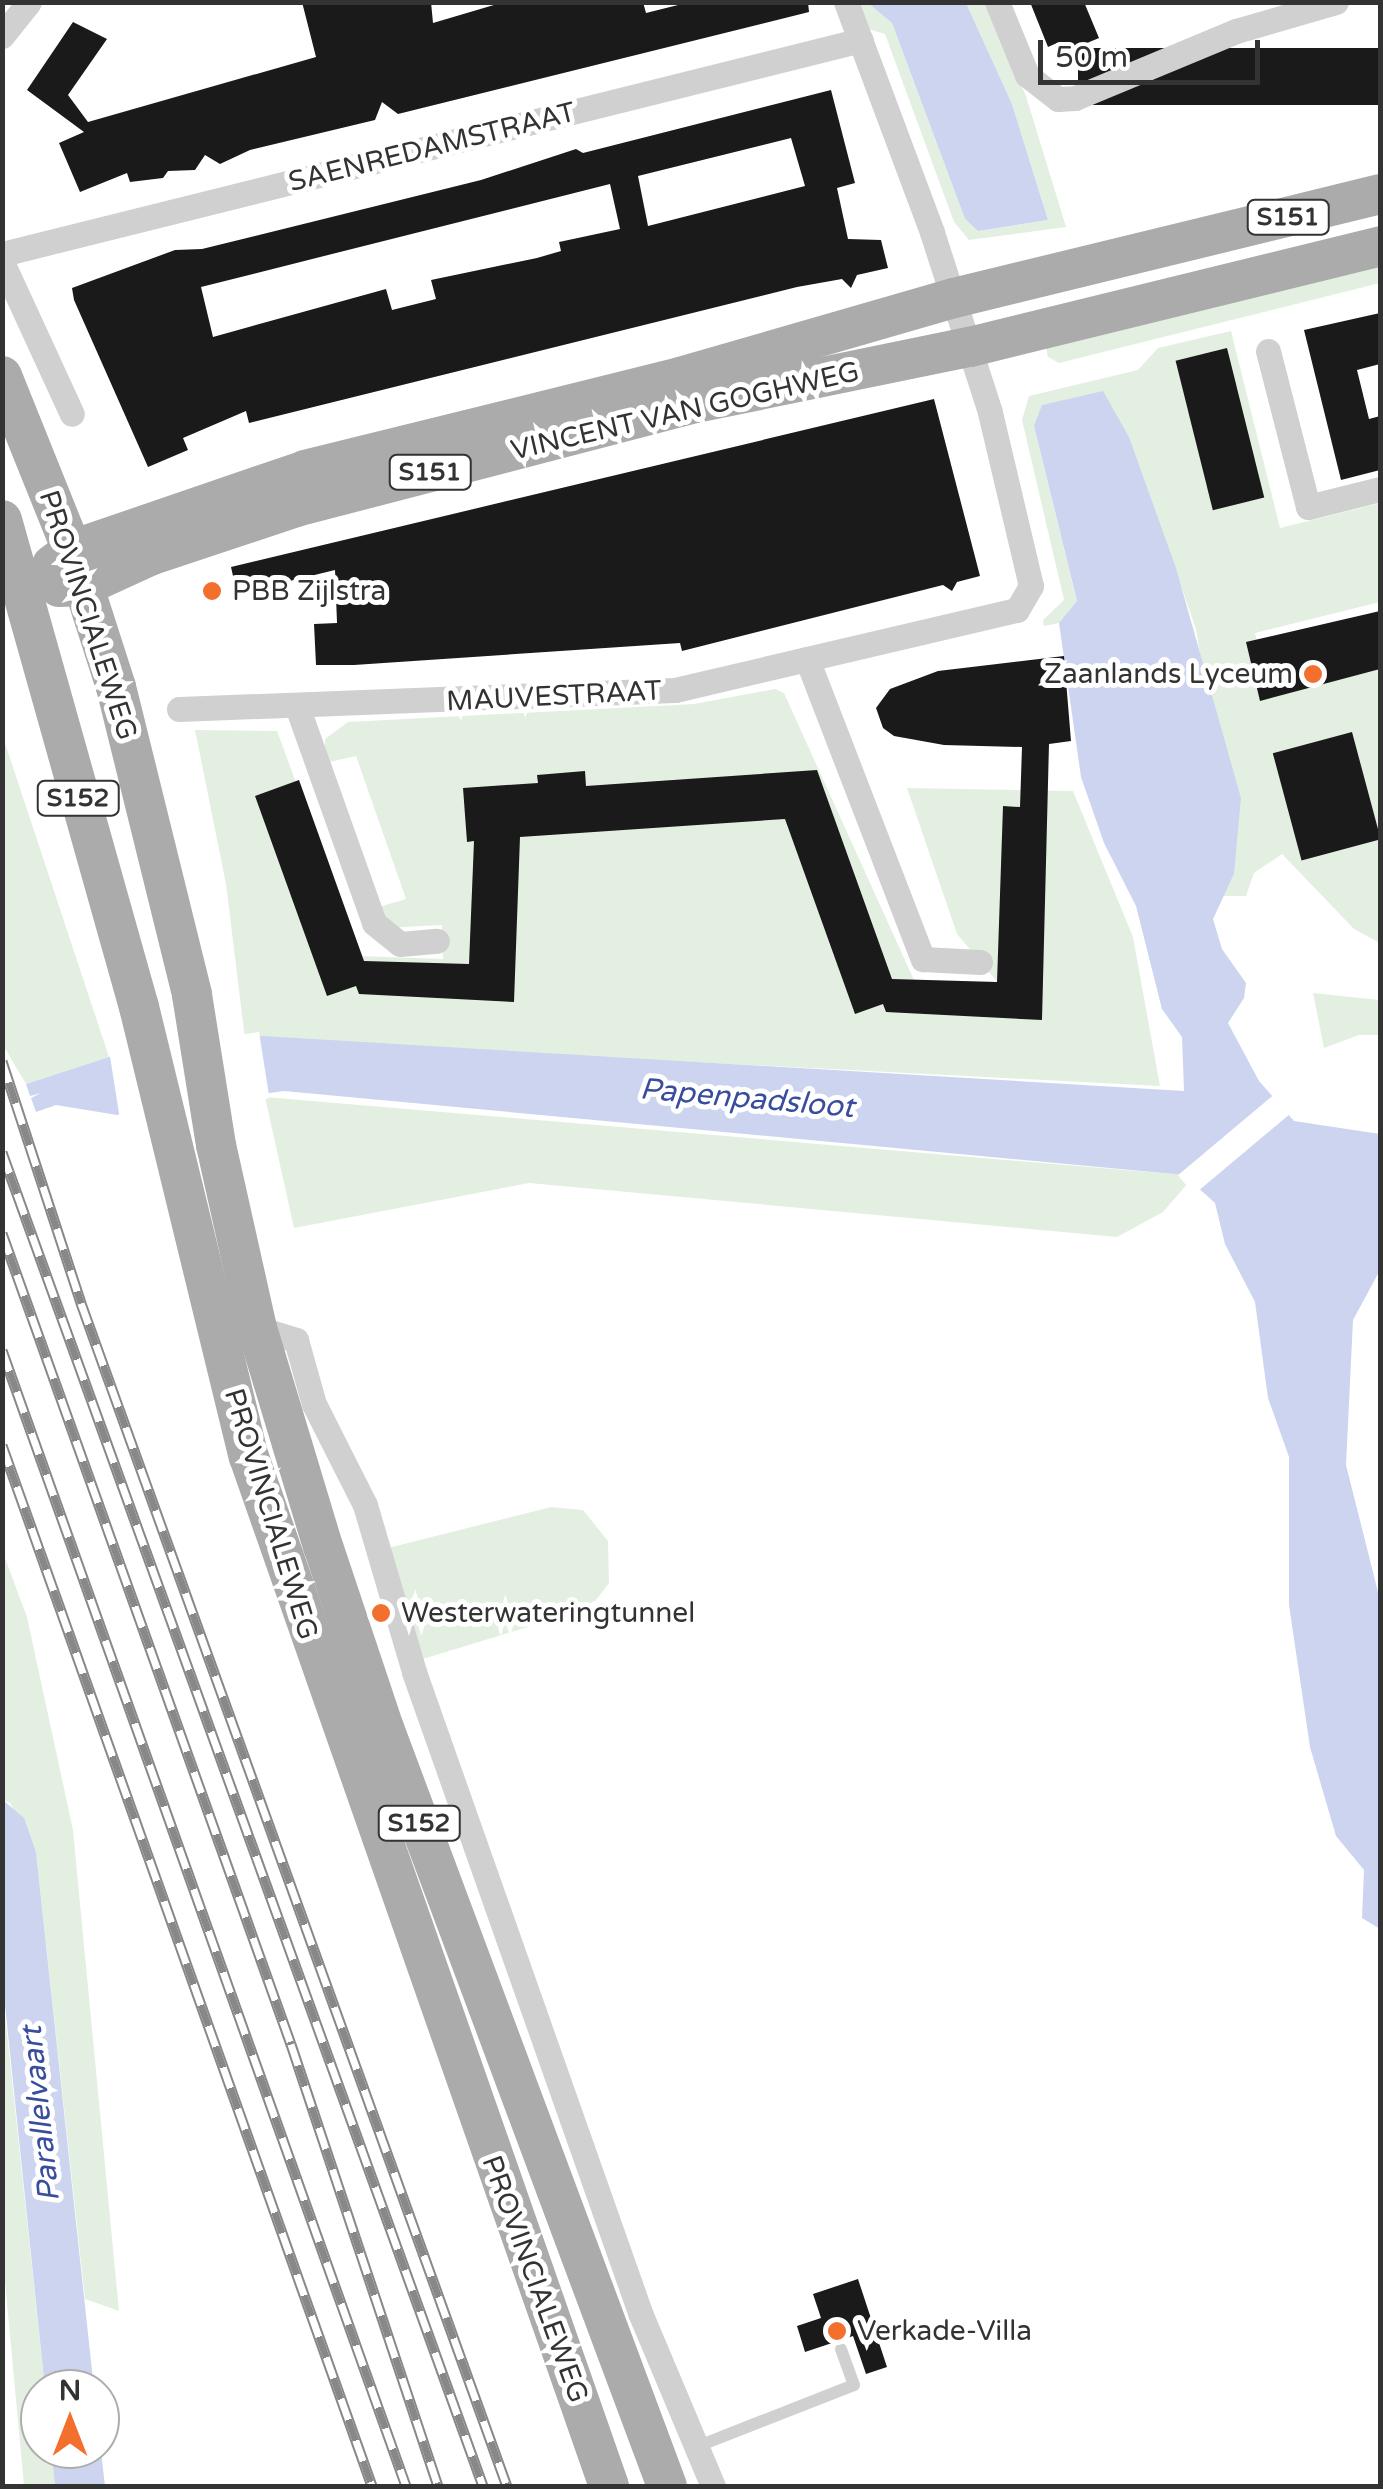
<!DOCTYPE html>
<html>
<head>
<meta charset="utf-8">
<style>
	body { margin:0 }
	#map { position:relative; width:1383px; height:2489px; overflow:hidden; background:#fff; font-family:"Varela Round",sans-serif }
	div>[style] { position:absolute }
	.green>* { inset:0; background:#e3f0e1 }
	.water>* { inset:0; background:#cdd4f0 }
	.pier>* { inset:0; background:#fff; transform-origin:0 0 }
	.building>* { inset:0; background:#1a1a1a; transform-origin:0 0 }
	.service>* { height:12px; margin:-6px; padding:0 6px; transform-origin:6px; border-radius:6px; background:#d0d0d0 }
	.minor>* { height:25px; margin:-12.5px; padding:0 12.5px; transform-origin:12.5px; border-radius:12.5px; background:#d0d0d0 }
	.primary>* { height:40px; margin:-20px; padding:0 20px; transform-origin:20px; border-radius:20px; background:#ababab }
	.rail>* { height:11px; margin-top:-5.5px; transform-origin:0; background:repeating-linear-gradient(90deg,#fff 0 22px,#888 0 44px); box-sizing:border-box; border-block:2px solid #888 }
	.dots>* { width:28px; height:28px; translate:-50% -50%; box-sizing:border-box; border:5px solid #fff; border-radius:50% }
	span { translate:-50% -50%; white-space:nowrap; text-align:center; line-height:1.15; -webkit-text-stroke:10px #fff; paint-order:stroke }
	.shield-label span { padding:2px 8px; background:#fff; border:2px solid; border-radius:8px; -webkit-text-stroke-width:0 }
	.shield-label { font-size:25px; color:#333; font-weight:700 }
	.street-label { font-size:28px; color:#333 }
	.poi-label { font-size:28px; color:#333 }
	.left { translate:0 -50%; text-align:left }
	.right { translate:-100% -50%; text-align:right }
	.water-label { font-size:30px; color:#394d9d; font-style:italic }
	.frame { position:absolute; inset:0; border:5px solid #333; pointer-events:none }
	.north { position:absolute; left:20px; top:2369px; width:100px; height:100px; box-sizing:border-box; background:#fff; border:2px solid #adadad; border-radius:50%; rotate:0deg; font-size:28px; font-weight:700; line-height:40px; text-align:center; color:#333 }
	.north::after { content:''; display:block; margin:auto; width:35px; height:45px; background:#f26f2d; clip-path:polygon(50% 0,100% 100%,50% 72%,0 100%) }
	.scale { position:absolute; left:1038px; top:40px; width:222px; height:45px; box-sizing:border-box; border:5px solid #333; border-top:0; padding-left:12px; font-size:30px; line-height:35px; white-space:nowrap; color:#333; -webkit-text-stroke:8px #fff; paint-order:stroke }
</style>
</head>
<body>
<div id="map">
	<div class="green">
		<i style="clip-path:polygon(856px 3px,868px 3px,892px 23px,965px 219px,978px 231px,1048px 220px,1012px 104px,966px 3px,985px 3px,1026px 96px,1066px 227px,969px 240px,954px 222px,885px 34px,868px 29px)"></i>
		<i style="clip-path:polygon(1380px 260px,1380px 283px,1059px 363px,1048px 357px,1045px 342px)"></i>
		<i style="clip-path:polygon(1231px 331px,1280px 528px,1380px 503px,1380px 602px,1255px 633px,1267px 684px,1380px 659px,1380px 943px,1354px 929px,1282px 854px,1254px 873px,1246px 896px,1223px 896px,1234px 874px,1196px 629px,1140px 468px,1034px 426px,1077px 602px,1059px 623px,1044px 626px,1043px 620px,1064px 600px,1022px 420px,1029px 396px,1138px 370px,1158px 348px)"></i>
		<i style="clip-path:polygon(775px 689px,784px 693px,914px 980px,998px 983px,957px 934px,907px 788px,1073px 791px,1133px 937px,1160px 1086px,245px 1039px,226px 884px,195px 730px,277px 731px,360px 956px,443px 959px,442px 925px,387px 928px,379px 907px,406px 899px,356px 756px,325px 763px,325px 739px,348px 722px,694px 704px)"></i>
		<i style="clip-path:polygon(2px 734px,109px 1057px,26px 1084px,3px 1045px)"></i>
		<i style="clip-path:polygon(1313px 993px,1380px 1000px,1380px 1035px,1359px 1035px,1324px 1048px)"></i>
		<i style="clip-path:polygon(265px 1097px,1184px 1175px,1189px 1182px,1163px 1212px,1117px 1237px,529px 1183px,294px 1228px)"></i>
		<i style="clip-path:polygon(551px 1507px,583px 1510px,608px 1541px,609px 1583px,596px 1600px,571px 1614px,416px 1661px,380px 1550px)"></i>
		<i style="clip-path:polygon(2px 1550px,27px 1617px,73px 1830px,119px 2311px,85px 2299px,36px 1852px,10px 1803px,3px 1800px)"></i>
		<i style="clip-path:polygon(2px 1986px,45px 2389px,40px 2449px,51px 2449px,55px 2486px,24px 2486px,2px 2249px)"></i>
	</div>
	<div class="water">
		<i style="clip-path:polygon(868px 3px,966px 3px,1012px 104px,1048px 220px,978px 231px,965px 219px,892px 23px)"></i>
		<i style="clip-path:polygon(1103px 391px,1129px 437px,1176px 568px,1241px 798px,1234px 874px,1213px 919px,1222px 949px,1246px 983px,1244px 998px,1228px 1023px,1259px 1081px,1294px 1121px,1380px 1134px,1380px 1270px,1353px 1320px,1346px 1465px,1380px 1600px,1380px 1929px,1362px 1918px,1364px 1870px,1336px 1836px,1310px 1747px,1289px 1605px,1289px 1457px,1268px 1398px,1255px 1302px,1225px 1244px,1215px 1203px,1184px 1175px,284px 1091px,117px 1115px,56px 1105px,36px 1112px,31px 1098px,41px 1093px,30px 1096px,26px 1084px,109px 1057px,263px 1036px,1184px 1091px,1182px 1037px,1162px 1009px,1136px 906px,1104px 843px,1081px 777px,1059px 623px,1077px 601px,1034px 426px,1042px 405px)"></i>
		<i style="clip-path:polygon(3px 1800px,24px 1818px,36px 1852px,94px 2389px,45px 2389px,3px 1986px)"></i>
		<i style="clip-path:polygon(100px 2443px,105px 2486px,55px 2486px,51px 2449px,100px 2449px)"></i>
	</div>
	<div class="pier">
		<i style="left:259px;top:1032px;width:67px;height:151px;rotate:81deg"></i>
		<i style="left:1276px;top:1093px;width:25px;height:128px;rotate:50deg"></i>
	</div>
	<div class="building">
		<i style="clip-path:polygon(302px 2px,431px 2px,433px 23px,504px 2px,643px 2px,646px 13px,690px 2px,808px 2px,809px 12px,398px 114px,382px 102px,375px 120px,250px 150px,220px 164px,205px 155px,195px 170px,168px 171px,163px 178px,130px 182px,127px 173px,80px 192px,59px 143px,84px 132px,27px 90px,73px 22px,107px 39px,68px 95px,88px 122px,316px 57px)"></i>
		<i style="clip-path:polygon(1030px 2px,1084px 2px,1099px 38px,1061px 54px,1057px 43px,1048px 47px)"></i>
		<i style="left:1380px;top:48px;width:57px;height:302px;rotate:90deg"></i>
		<i style="clip-path:polygon(evenodd,831px 90px,855px 183px,837px 188px,848px 239px,881px 240px,888px 268px,857px 275px,851px 288px,842px 279px,797px 287px,249px 423px,246px 411px,183px 438px,188px 450px,148px 467px,74px 300px,72px 288px,175px 250px,202px 249px,481px 180px,576px 149px,583px 153px,831px 90px,791px 138px,805px 186px,648px 226px,638px 176px,791px 138px,831px 90px,610px 184px,620px 229px,559px 242px,561px 251px,537px 258px,431px 280px,436px 299px,392px 310px,386px 289px,213px 337px,201px 287px,610px 184px)"></i>
		<i style="clip-path:polygon(1380px 313px,1380px 364px,1357px 370px,1369px 419px,1380px 416px,1380px 470px,1341px 480px,1304px 330px)"></i>
		<i style="left:1227px;top:348px;width:154px;height:53px;rotate:76deg"></i>
		<i style="clip-path:polygon(934px 399px,980px 576px,957px 582px,952px 591px,943px 585px,682px 651px,680px 643px,354px 665px,316px 665px,314px 624px,337px 623px,335px 570px,237px 594px,231px 567px)"></i>
		<i style="clip-path:polygon(1380px 611px,1380px 669px,1260px 701px,1246px 642px)"></i>
		<i style="clip-path:polygon(1064px 656px,1071px 741px,1049px 744px,1042px 1020px,886px 1012px,883px 1004px,855px 1014px,785px 819px,520px 837px,514px 1002px,359px 994px,356px 986px,327px 996px,255px 796px,299px 780px,364px 961px,469px 964px,474px 841px,467px 842px,463px 788px,538px 783px,537px 775px,585px 771px,586px 786px,817px 770px,892px 979px,997px 982px,1003px 806px,1020px 807px,1022px 747px,944px 745px,894px 736px,883px 728px,876px 708px,890px 689px,938px 671px)"></i>
		<i style="left:1352px;top:732px;width:111px;height:82px;rotate:75deg"></i>
		<i style="clip-path:polygon(858px 2279px,887px 2367px,866px 2374px,853px 2336px,805px 2352px,797px 2326px,821px 2318px,813px 2294px)"></i>
	</div>
	<div class="service">
		<i style="left:701px;top:2445px;width:164px;rotate:-21.4deg"></i>
		<i style="left:854px;top:2385px;width:38px;rotate:-110deg"></i>
	</div>
	<div class="minor">
		<i style="left:997px;top:2px;width:79px;rotate:67.7deg"></i>
		<i style="left:1027px;top:75px;width:39px;rotate:38deg"></i>
		<i style="left:1058px;top:99px;width:17px;rotate:-3deg"></i>
		<i style="left:1075px;top:98px;width:174px;rotate:-22.6deg"></i>
		<i style="left:1236px;top:31px;width:104px;rotate:-16.2deg"></i>
		<i style="left:2px;top:36px;width:43px;rotate:-51.5deg"></i>
		<i style="left:2px;top:254px;width:885px;rotate:-13.99deg"></i>
		<i style="left:2px;top:262px;width:167px;rotate:65.3deg"></i>
		<i style="left:1268px;top:351px;width:161px;rotate:75.6deg"></i>
		<i style="left:1308px;top:507px;width:74px;rotate:-14deg"></i>
		<i style="left:807px;top:659px;width:322px;rotate:68.9deg"></i>
		<i style="left:923px;top:959px;width:57px;rotate:3deg"></i>
		<i style="left:179px;top:709px;width:496px;rotate:-2.2deg"></i>
		<i style="left:675px;top:690px;width:351px;rotate:-13.2deg"></i>
		<i style="left:1017px;top:610px;width:28px;rotate:-60deg"></i>
		<i style="left:1031px;top:586px;width:179px;rotate:-103.3deg"></i>
		<i style="left:990px;top:412px;width:189px;rotate:-107.9deg"></i>
		<i style="left:932px;top:232px;width:246px;rotate:-110.5deg"></i>
		<i style="left:298px;top:709px;width:227px;rotate:70.4deg"></i>
		<i style="left:374px;top:923px;width:33px;rotate:39deg"></i>
		<i style="left:400px;top:944px;width:37px;rotate:-5deg"></i>
		<i style="left:257px;top:1328px;width:41px;rotate:17.1deg"></i>
		<i style="left:296px;top:1340px;width:66px;rotate:74.3deg"></i>
		<i style="left:314px;top:1404px;width:113px;rotate:63.2deg"></i>
		<i style="left:365px;top:1505px;width:174px;rotate:73.6deg"></i>
		<i style="left:414px;top:1672px;width:682px;rotate:70.56deg"></i>
		<i style="left:641px;top:2315px;width:186px;rotate:67.2deg"></i>
	</div>
	<div class="primary">
		<i style="left:2px;top:376px;width:188px;rotate:68.1deg"></i>
		<i style="left:72px;top:550px;width:144px;rotate:72.2deg"></i>
		<i style="left:116px;top:687px;width:317px;rotate:76.1deg"></i>
		<i style="left:192px;top:995px;width:152px;rotate:80.9deg"></i>
		<i style="left:216px;top:1145px;width:188px;rotate:77.4deg"></i>
		<i style="left:257px;top:1328px;width:228px;rotate:73.2deg"></i>
		<i style="left:323px;top:1546px;width:192px;rotate:71.5deg"></i>
		<i style="left:384px;top:1728px;width:809px;rotate:69.53deg"></i>
		<i style="left:2px;top:520px;width:506px;rotate:74.29deg"></i>
		<i style="left:139px;top:1007px;width:463px;rotate:76.3deg"></i>
		<i style="left:249px;top:1457px;width:1090px;rotate:70.72deg"></i>
		<i style="left:52px;top:565px;width:25px;rotate:-37deg"></i>
		<i style="left:72px;top:550px;width:246px;rotate:-18.9deg"></i>
		<i style="left:305px;top:470px;width:386px;rotate:-13.9deg"></i>
		<i style="left:680px;top:377px;width:285px;rotate:-16.1deg"></i>
		<i style="left:954px;top:298px;width:439px;rotate:-13.7deg"></i>
		<i style="left:59px;top:587px;width:25px;rotate:-2deg"></i>
		<i style="left:84px;top:586px;width:75px;rotate:-24.5deg"></i>
		<i style="left:152px;top:555px;width:152px;rotate:-18.4deg"></i>
		<i style="left:296px;top:507px;width:413px;rotate:-14.6deg"></i>
		<i style="left:696px;top:403px;width:280px;rotate:-11.6deg"></i>
		<i style="left:970px;top:347px;width:422px;rotate:-13.8deg"></i>
	</div>
	<div class="rail">
		<i style="left:2px;top:1061px;width:255px;rotate:71.9deg"></i>
		<i style="left:81px;top:1303px;width:1257px;rotate:70.2deg"></i>
		<i style="left:2px;top:1152px;width:1418px;rotate:70.17deg"></i>
		<i style="left:2px;top:1233px;width:861px;rotate:70.39deg"></i>
		<i style="left:291px;top:2044px;width:466px;rotate:71.6deg"></i>
		<i style="left:2px;top:1350px;width:1206px;rotate:70.42deg"></i>
		<i style="left:2px;top:1445px;width:1105px;rotate:70.43deg"></i>
	</div>
	<div class="dots">
		<i style="left:212px;top:591px;background:#f26f2d"></i>
		<i style="left:1313px;top:674px;background:#f26f2d"></i>
		<i style="left:381px;top:1613px;background:#f26f2d"></i>
		<i style="left:837px;top:2331px;background:#f26f2d"></i>
	</div>
	<div class="shield-label">
		<span style="left:1288px;top:217px">S151</span>
		<span style="left:430px;top:472px">S151</span>
		<span style="left:78px;top:798px">S152</span>
		<span style="left:419px;top:1823px">S152</span>
	</div>
	<div class="street-label">
		<span style="left:432px;top:147px;rotate:-14deg">SAENREDAMSTRAAT</span>
		<span style="left:685px;top:411px;rotate:-13deg">VINCENT VAN GOGHWEG</span>
		<span style="left:88px;top:615px;rotate:72deg">PROVINCIALEWEG</span>
		<span style="left:554px;top:696px;rotate:-3deg">MAUVESTRAAT</span>
		<span style="left:271px;top:1514px;rotate:73deg">PROVINCIALEWEG</span>
		<span style="left:535px;top:2279px;rotate:70deg">PROVINCIALEWEG</span>
	</div>
	<div class="poi-label">
		<span class="left" style="left:232px;top:591px">PBB Zijlstra</span>
		<span class="right" style="left:1293px;top:674px">Zaanlands Lyceum</span>
		<span class="left" style="left:401px;top:1613px">Westerwateringtunnel</span>
		<span class="left" style="left:857px;top:2331px">Verkade-Villa</span>
	</div>
	<div class="water-label">
		<span style="left:747px;top:1099px;rotate:5deg">Papenpadsloot</span>
		<span style="left:41px;top:2114px;rotate:-96deg">Parallelvaart</span>
	</div>
	<div class="frame"></div>
	<div class="north">N</div>
	<div class="scale">50 m</div>
</div>
</body>
</html>
